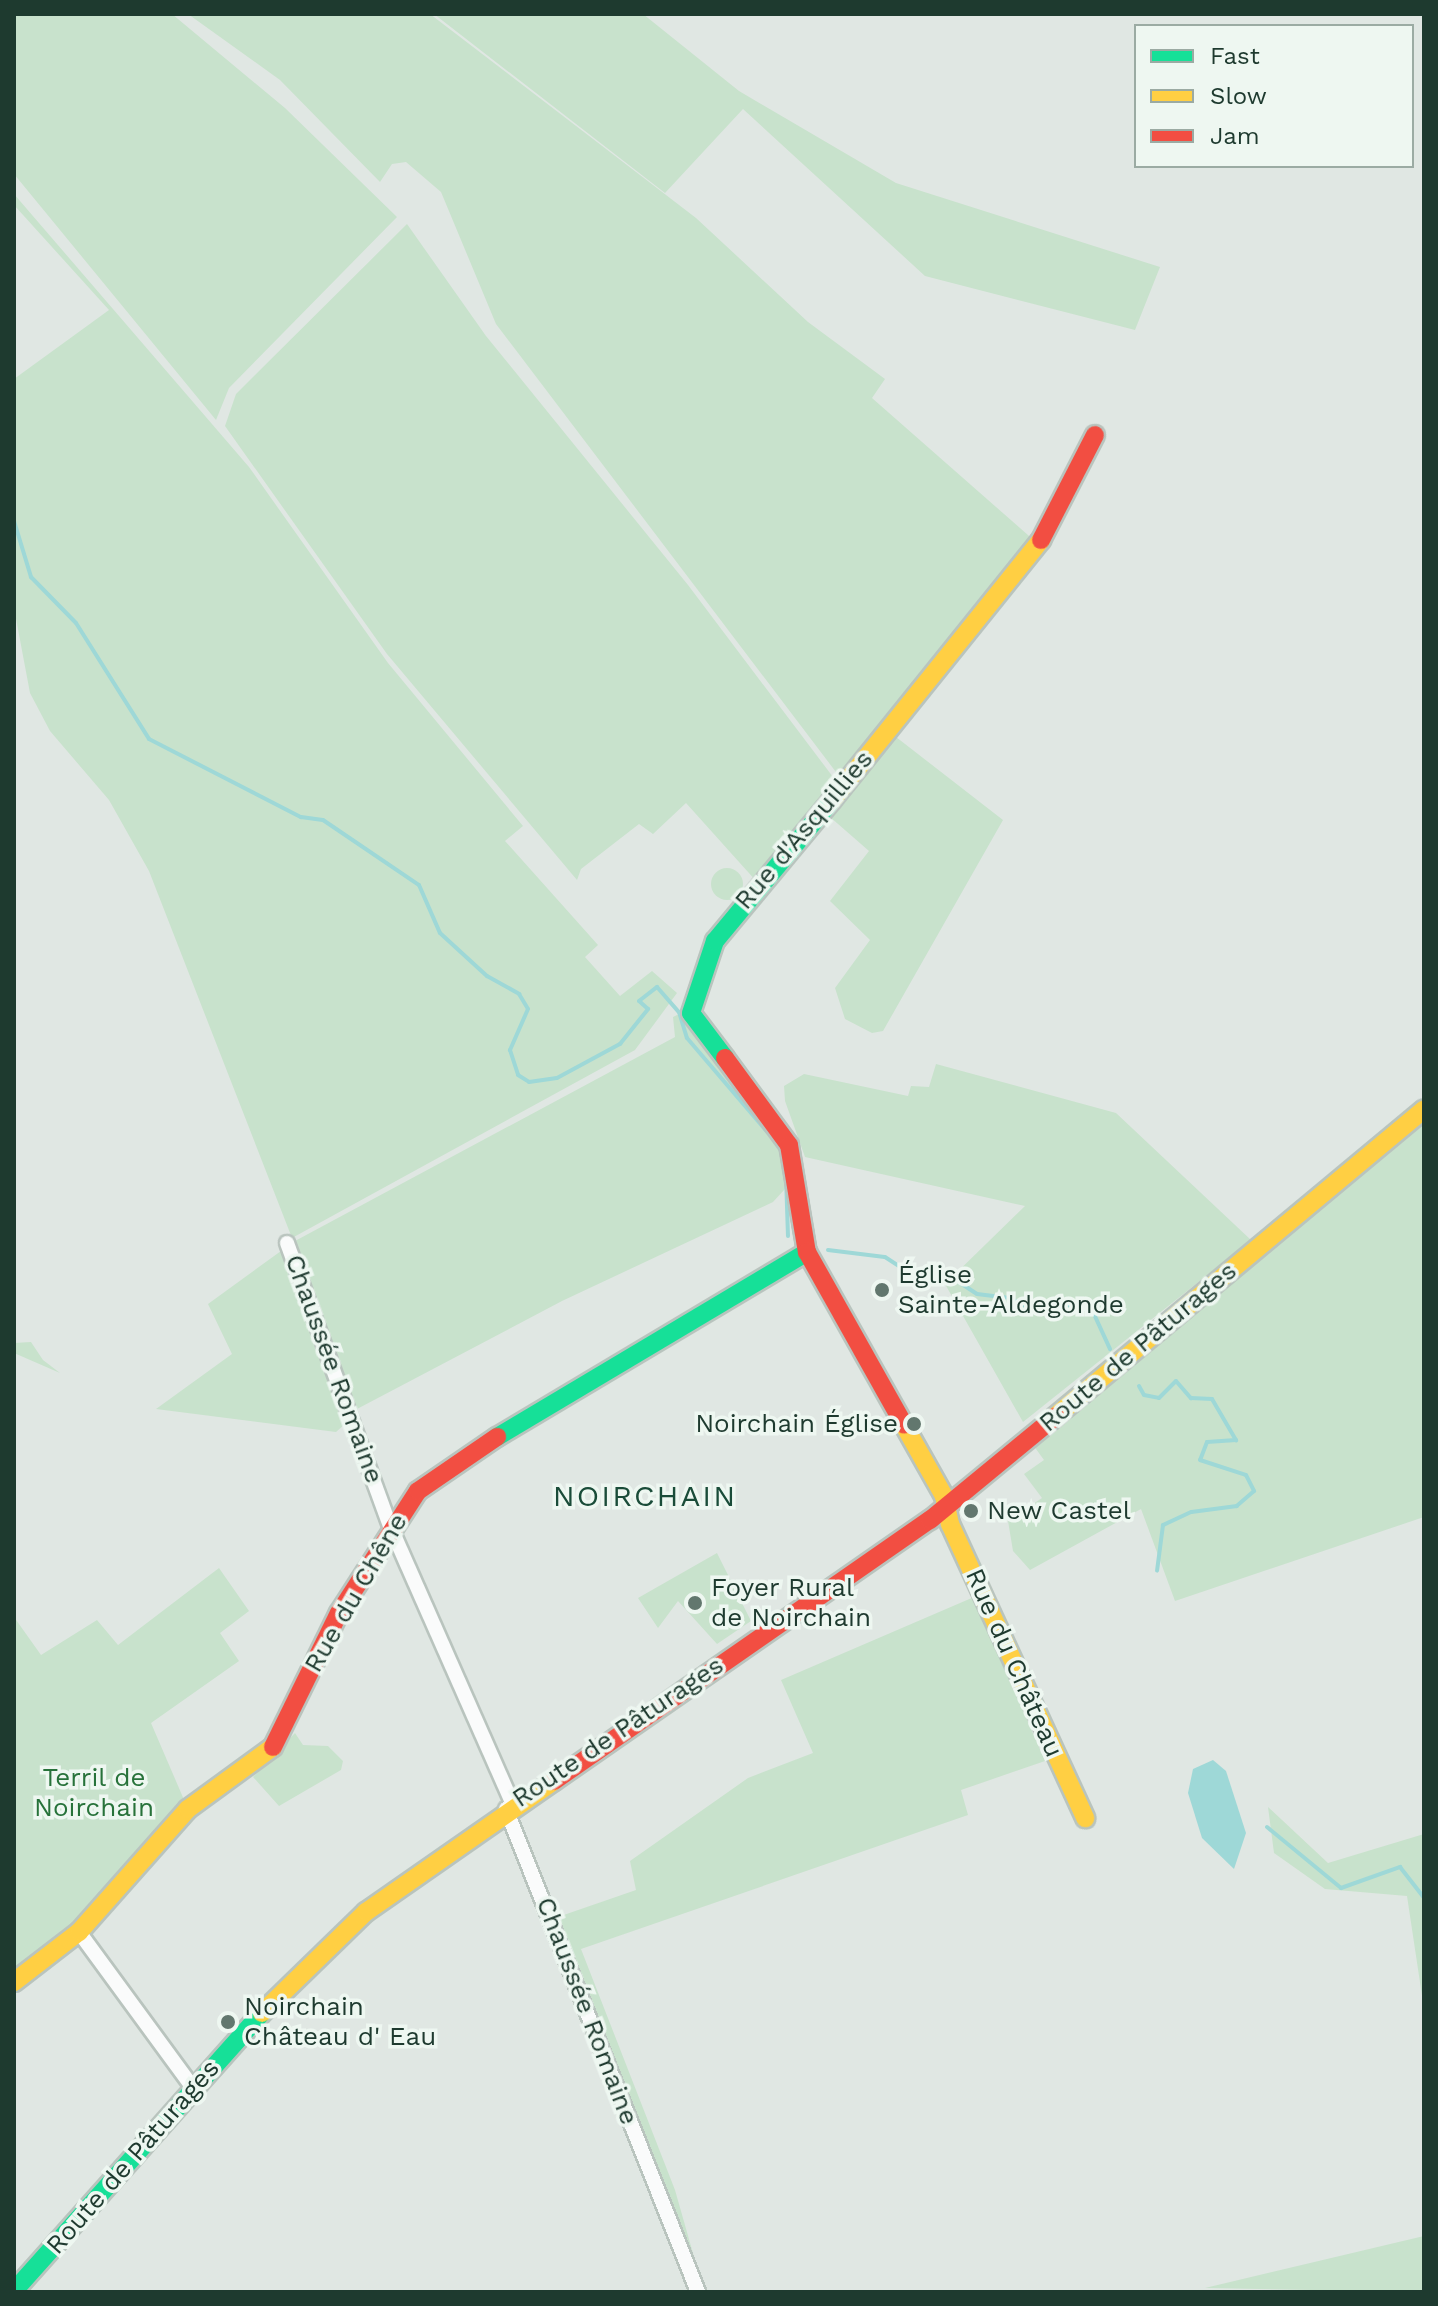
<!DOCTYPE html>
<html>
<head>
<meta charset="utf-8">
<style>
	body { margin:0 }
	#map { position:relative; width:1438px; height:2306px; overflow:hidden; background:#e0e7e3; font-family:"Work Sans",sans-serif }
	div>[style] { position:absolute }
	.green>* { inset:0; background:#c8e2cc }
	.round { border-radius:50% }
	.water>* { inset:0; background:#9ed8d7 }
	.stream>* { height:4px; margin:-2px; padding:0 2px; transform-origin:2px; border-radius:2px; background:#9ed8d7 }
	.roads { filter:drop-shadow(2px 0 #b9c4be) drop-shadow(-2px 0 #b9c4be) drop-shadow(0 2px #b9c4be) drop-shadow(0 -2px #b9c4be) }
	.street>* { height:14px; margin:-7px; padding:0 7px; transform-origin:7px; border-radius:7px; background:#fafbfb }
	.fast>* { height:18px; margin:-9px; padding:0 9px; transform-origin:9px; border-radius:9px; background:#16e098 }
	.slow>* { height:18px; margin:-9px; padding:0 9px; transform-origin:9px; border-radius:9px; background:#ffcf43 }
	.jam>* { height:18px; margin:-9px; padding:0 9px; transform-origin:9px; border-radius:9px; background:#f24e42 }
	.dots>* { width:22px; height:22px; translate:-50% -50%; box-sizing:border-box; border:4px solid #eef7f1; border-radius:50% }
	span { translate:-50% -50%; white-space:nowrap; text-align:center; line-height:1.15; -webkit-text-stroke:7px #eef7f1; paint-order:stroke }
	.street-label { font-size:26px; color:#1e3a2f }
	.poi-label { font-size:26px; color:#1e3a2f }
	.left { translate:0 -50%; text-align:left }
	.right { translate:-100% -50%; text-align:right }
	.park-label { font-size:26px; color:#27723a }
	.quarter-label { font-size:30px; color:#1a4c39; letter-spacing:2px }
	.frame { position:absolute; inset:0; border:16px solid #1e3a2f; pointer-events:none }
	.legend { position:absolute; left:1134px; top:24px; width:280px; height:144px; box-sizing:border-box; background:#eef7f1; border:2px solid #9baba3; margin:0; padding:10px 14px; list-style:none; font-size:24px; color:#1e3a2f }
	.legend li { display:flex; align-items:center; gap:16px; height:40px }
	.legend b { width:40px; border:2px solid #9baba3 }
</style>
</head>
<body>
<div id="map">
	<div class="green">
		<i style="clip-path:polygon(14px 14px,172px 14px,285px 108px,397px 217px,229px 388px,216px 420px,14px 174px)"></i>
		<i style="clip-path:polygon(188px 14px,430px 14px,696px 218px,808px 322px,885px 379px,872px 398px,1037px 543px,842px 780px,496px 324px,441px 192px,406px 162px,392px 164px,380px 182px,280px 80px)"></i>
		<i style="clip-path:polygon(434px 14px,643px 14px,739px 91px,896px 183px,1160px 267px,1135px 330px,925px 276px,743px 109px,665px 193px)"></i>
		<i style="clip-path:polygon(14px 194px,249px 467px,388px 663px,523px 826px,505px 841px,598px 945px,585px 957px,620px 996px,652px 971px,677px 993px,635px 1050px,292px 1238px,149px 871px,109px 800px,50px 731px,30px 693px,14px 608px,14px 379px,109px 310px,14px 205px)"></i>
		<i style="clip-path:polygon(407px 224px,486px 336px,688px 585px,833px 777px,836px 784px,757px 882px,686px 803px,653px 834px,639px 824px,581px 869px,577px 880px,387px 654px,225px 426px,236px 394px)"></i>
		<i style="clip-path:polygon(887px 730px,1003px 820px,883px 1031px,872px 1033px,845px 1019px,835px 988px,870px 940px,830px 901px,869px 851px,822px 810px)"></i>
		<i class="round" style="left:711px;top:868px;width:32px;height:32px"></i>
		<i style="clip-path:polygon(685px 1011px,751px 1098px,796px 1177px,773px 1202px,562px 1301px,357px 1409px,295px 1241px,675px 1037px,673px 1017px)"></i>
		<i style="clip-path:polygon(936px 1064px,1116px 1113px,1251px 1240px,1023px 1422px,945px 1284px,1025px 1206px,805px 1157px,785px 1101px,784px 1086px,804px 1074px,908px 1096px,911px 1086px,929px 1087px)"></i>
		<i style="clip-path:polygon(1424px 1109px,1424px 1517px,1175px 1601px,1141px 1509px,1030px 1570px,1013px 1551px,1008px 1521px,1042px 1498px,1024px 1474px,1044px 1460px,1028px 1438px)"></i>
		<i style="clip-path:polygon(281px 1251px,354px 1416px,336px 1432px,156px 1409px,232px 1354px,208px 1304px)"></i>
		<i style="clip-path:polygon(31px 1342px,43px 1360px,60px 1373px,14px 1353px,14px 1343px)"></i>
		<i style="clip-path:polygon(717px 1553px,751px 1621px,717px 1644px,678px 1601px,658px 1628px,638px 1598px)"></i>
		<i style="clip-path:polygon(219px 1568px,249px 1611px,220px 1633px,239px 1661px,151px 1723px,188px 1809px,79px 1932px,14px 1982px,14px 1617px,41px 1655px,97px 1620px,118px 1645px)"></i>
		<i style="clip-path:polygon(974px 1597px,1045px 1761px,961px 1790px,968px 1815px,581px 1949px,675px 2190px,704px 2292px,555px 1918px,636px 1890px,630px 1861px,748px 1778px,813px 1753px,781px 1680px)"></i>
		<i style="clip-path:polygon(295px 1733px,303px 1745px,328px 1746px,343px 1761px,341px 1770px,279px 1806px,253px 1777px)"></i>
		<i style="clip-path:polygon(1268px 1807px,1328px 1863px,1424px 1834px,1424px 2009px,1407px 1896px,1325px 1889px,1274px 1853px)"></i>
		<i style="clip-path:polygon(1424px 2236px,1424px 2292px,1205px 2288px)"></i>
	</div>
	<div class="water">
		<i style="clip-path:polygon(1213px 1760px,1226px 1771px,1246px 1833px,1234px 1869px,1202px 1838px,1188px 1793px,1193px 1769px)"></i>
	</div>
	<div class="stream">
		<i style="left:14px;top:521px;width:59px;rotate:73.1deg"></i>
		<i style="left:31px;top:577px;width:64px;rotate:45.6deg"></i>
		<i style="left:76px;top:623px;width:137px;rotate:57.8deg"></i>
		<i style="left:149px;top:739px;width:171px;rotate:27.2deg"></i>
		<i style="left:301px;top:817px;width:22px;rotate:8deg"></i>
		<i style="left:323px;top:820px;width:116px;rotate:34.1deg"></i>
		<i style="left:419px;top:885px;width:52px;rotate:66.4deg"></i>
		<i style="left:440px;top:933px;width:64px;rotate:42.5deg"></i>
		<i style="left:487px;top:976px;width:37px;rotate:29deg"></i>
		<i style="left:519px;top:994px;width:17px;rotate:59deg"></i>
		<i style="left:528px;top:1009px;width:45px;rotate:113.7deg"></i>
		<i style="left:510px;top:1050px;width:26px;rotate:72deg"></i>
		<i style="left:518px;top:1075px;width:13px;rotate:32deg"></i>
		<i style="left:529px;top:1082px;width:28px;rotate:-8deg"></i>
		<i style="left:557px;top:1078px;width:72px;rotate:-28.4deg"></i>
		<i style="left:620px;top:1044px;width:45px;rotate:-51.3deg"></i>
		<i style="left:648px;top:1009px;width:12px;rotate:-138deg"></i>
		<i style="left:639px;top:1001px;width:23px;rotate:-38deg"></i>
		<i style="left:657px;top:987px;width:33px;rotate:49deg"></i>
		<i style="left:679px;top:1012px;width:27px;rotate:73deg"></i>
		<i style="left:687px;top:1038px;width:125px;rotate:49.5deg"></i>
		<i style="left:786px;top:1176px;width:60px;rotate:88.1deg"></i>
		<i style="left:828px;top:1250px;width:57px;rotate:7deg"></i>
		<i style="left:885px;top:1257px;width:30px;rotate:33deg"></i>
		<i style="left:910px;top:1273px;width:29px;rotate:-8deg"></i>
		<i style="left:939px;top:1269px;width:45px;rotate:33.3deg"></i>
		<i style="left:977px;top:1294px;width:33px;rotate:7deg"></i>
		<i style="left:1010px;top:1298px;width:30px;rotate:28deg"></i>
		<i style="left:1036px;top:1312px;width:53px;rotate:-11.9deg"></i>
		<i style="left:1088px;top:1301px;width:53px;rotate:65.4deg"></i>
		<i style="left:1139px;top:1386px;width:10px;rotate:61deg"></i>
		<i style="left:1144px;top:1395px;width:15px;rotate:11deg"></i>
		<i style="left:1159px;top:1398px;width:24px;rotate:-45deg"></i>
		<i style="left:1176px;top:1381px;width:23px;rotate:49deg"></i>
		<i style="left:1191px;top:1398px;width:21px;rotate:3deg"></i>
		<i style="left:1212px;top:1399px;width:48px;rotate:59.7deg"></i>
		<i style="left:1236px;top:1440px;width:29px;rotate:176deg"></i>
		<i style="left:1207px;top:1442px;width:19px;rotate:111deg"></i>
		<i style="left:1200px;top:1460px;width:48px;rotate:18.1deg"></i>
		<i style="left:1246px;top:1475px;width:18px;rotate:63deg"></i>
		<i style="left:1254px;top:1491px;width:23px;rotate:139deg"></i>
		<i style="left:1237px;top:1506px;width:46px;rotate:172.6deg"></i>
		<i style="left:1191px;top:1512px;width:31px;rotate:155deg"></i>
		<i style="left:1163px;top:1525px;width:46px;rotate:97.4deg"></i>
		<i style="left:1267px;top:1827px;width:96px;rotate:39.5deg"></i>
		<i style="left:1341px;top:1888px;width:63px;rotate:-19.6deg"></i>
		<i style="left:1400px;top:1867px;width:39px;rotate:52deg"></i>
	</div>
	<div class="roads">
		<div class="street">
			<i style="left:287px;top:1243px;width:303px;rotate:70deg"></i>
			<i style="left:391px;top:1528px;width:302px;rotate:66.2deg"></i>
			<i style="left:506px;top:1809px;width:520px;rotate:68.32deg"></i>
			<i style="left:79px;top:1932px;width:193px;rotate:53.8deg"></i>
		</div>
		<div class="fast">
			<i style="left:725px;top:1058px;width:56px;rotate:-127.1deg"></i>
			<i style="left:691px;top:1013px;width:76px;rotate:-71.6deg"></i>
			<i style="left:715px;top:941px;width:183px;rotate:-50.3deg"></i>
			<i style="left:497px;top:1437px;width:361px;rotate:-30.8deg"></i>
			<i style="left:14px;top:2291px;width:373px;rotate:-48.3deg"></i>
		</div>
		<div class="slow">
			<i style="left:832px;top:800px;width:334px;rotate:-51.2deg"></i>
			<i style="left:1056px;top:1416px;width:479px;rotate:-39.8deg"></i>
			<i style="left:904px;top:1425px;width:81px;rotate:60.6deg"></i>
			<i style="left:944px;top:1496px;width:29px;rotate:78deg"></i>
			<i style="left:950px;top:1524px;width:324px;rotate:65.3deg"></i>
			<i style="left:14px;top:1982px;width:82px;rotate:-37.6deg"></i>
			<i style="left:79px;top:1932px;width:164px;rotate:-48.5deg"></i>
			<i style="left:188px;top:1809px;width:105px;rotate:-36.1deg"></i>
			<i style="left:262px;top:2013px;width:145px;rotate:-44.2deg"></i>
			<i style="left:366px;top:1912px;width:229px;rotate:-34.9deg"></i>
		</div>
		<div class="jam">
			<i style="left:1041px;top:540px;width:118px;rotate:-62.8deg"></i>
			<i style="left:725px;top:1058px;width:108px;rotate:53.7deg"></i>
			<i style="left:789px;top:1145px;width:109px;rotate:80.5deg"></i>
			<i style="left:807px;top:1252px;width:198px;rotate:60.7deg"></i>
			<i style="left:273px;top:1747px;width:149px;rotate:-63.8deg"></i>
			<i style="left:339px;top:1613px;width:145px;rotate:-57.1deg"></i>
			<i style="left:418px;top:1491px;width:96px;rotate:-34.4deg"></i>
			<i style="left:554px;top:1781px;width:458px;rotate:-34.8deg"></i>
			<i style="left:930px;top:1520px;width:163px;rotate:-39.5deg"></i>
		</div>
	</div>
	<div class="dots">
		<i style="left:882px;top:1290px;background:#62776e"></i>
		<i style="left:914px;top:1424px;background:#62776e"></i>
		<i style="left:971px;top:1511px;background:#62776e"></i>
		<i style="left:695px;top:1603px;background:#62776e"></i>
		<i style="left:228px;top:2022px;background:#62776e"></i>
	</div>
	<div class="street-label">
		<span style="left:804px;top:830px;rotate:-50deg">Rue d'Asquillies</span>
		<span style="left:1138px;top:1347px;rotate:-40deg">Route de Pâturages</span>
		<span style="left:334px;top:1369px;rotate:70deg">Chaussée Romaine</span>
		<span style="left:356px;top:1593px;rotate:-60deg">Rue du Chêne</span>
		<span style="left:1014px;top:1663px;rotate:66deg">Rue du Château</span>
		<span style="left:618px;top:1732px;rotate:-34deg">Route de Pâturages</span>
		<span style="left:587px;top:2011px;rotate:69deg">Chaussée Romaine</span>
		<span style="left:133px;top:2157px;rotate:-49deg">Route de Pâturages</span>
	</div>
	<div class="poi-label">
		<span class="left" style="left:898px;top:1290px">Église<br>Sainte-Aldegonde</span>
		<span class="right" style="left:898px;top:1424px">Noirchain Église</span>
		<span class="left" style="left:987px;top:1511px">New Castel</span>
		<span class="left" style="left:711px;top:1603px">Foyer Rural<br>de Noirchain</span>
		<span class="left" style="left:244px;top:2022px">Noirchain<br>Château d' Eau</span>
	</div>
	<div class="park-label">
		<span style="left:94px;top:1793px">Terril de<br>Noirchain</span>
	</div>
	<div class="quarter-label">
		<span style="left:645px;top:1496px">NOIRCHAIN</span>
	</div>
	<div class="frame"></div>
	<ul class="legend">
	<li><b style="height:10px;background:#16e098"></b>Fast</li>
	<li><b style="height:10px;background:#ffcf43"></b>Slow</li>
	<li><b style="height:10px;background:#f24e42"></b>Jam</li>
	</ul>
</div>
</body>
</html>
